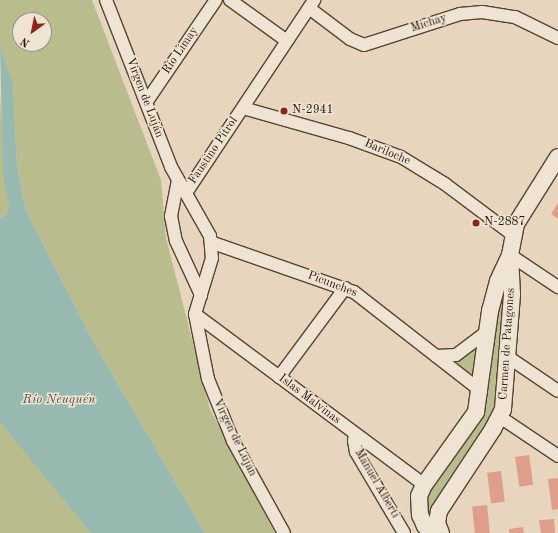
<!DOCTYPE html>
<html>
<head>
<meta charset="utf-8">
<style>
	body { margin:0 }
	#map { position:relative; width:558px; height:533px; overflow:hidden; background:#e7d6bd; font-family:"Old Standard TT",serif }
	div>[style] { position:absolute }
	.green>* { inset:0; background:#b9bd8e }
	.water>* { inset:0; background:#97b9b0 }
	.building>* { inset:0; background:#df9e8c; transform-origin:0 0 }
	.roads { filter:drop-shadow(1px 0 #564432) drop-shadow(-1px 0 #564432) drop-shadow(0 1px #564432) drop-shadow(0 -1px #564432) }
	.street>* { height:12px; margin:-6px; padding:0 6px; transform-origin:6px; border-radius:6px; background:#efe4d4 }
	.secondary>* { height:16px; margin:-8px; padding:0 8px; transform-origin:8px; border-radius:8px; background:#efe4d4 }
	.dots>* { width:11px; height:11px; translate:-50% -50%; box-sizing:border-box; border:2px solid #efe4d4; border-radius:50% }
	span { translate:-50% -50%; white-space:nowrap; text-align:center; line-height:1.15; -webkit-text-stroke:3px #efe4d4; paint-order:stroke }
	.street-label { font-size:12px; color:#261403 }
	.poi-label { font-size:12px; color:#261403 }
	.left { translate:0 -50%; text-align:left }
	.water-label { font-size:13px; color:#4e4e40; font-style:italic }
	.north { position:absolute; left:12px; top:12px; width:40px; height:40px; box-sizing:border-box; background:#efe4d4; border:1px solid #9f9180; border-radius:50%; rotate:213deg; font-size:11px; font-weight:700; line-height:16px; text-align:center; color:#261403 }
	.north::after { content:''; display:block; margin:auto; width:14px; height:18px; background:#8f2418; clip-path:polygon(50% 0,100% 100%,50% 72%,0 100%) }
</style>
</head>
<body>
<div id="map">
	<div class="green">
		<i style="clip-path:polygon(evenodd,0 0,92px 0,161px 180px,166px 238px,210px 409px,275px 533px,205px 533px,94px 343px,26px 211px,17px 166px,13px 85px,0 45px,0 0,20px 20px,44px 20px,44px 44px,20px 44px,20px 20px)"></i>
		<i style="clip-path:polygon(0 97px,9px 208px,6px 215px,0 218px)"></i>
		<i style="clip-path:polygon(506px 269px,500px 405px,433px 517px,427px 518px,424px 500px,484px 407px,494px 322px)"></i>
		<i style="clip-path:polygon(473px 349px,477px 350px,474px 376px,455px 364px)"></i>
		<i style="clip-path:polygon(0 422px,44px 472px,91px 533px,0 533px)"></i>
	</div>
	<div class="water">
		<i style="clip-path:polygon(0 45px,13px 84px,17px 166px,26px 211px,94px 343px,205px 533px,91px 533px,0 422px,0 218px,6px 215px,9px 208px,3px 172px)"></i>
	</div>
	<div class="building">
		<i style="clip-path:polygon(558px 203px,558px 219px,551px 214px)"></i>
		<i style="left:529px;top:455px;width:30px;height:14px;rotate:82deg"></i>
		<i style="left:501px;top:471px;width:31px;height:14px;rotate:83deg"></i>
		<i style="clip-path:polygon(558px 478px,558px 509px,552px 510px,548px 479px)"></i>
		<i style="left:487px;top:505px;width:28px;height:15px;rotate:84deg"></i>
		<i style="clip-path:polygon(554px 519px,555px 533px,541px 533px,539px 520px)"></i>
		<i style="clip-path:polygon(523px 527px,524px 533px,509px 533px,509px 529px)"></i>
	</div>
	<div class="roads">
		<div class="street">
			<i style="left:106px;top:0;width:179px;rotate:68.7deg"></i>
			<i style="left:171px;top:167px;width:79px;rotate:60.5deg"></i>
			<i style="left:210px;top:236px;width:22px;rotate:85deg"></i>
			<i style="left:212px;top:258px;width:59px;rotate:106.9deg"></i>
			<i style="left:195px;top:314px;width:66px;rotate:78.7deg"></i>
			<i style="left:208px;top:379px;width:67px;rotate:68deg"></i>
			<i style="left:233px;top:441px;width:105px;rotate:61deg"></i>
			<i style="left:230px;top:0;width:70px;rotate:35.7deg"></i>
			<i style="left:309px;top:8px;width:51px;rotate:37.1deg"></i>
			<i style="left:350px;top:39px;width:15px;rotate:23deg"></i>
			<i style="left:364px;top:45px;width:101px;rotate:-17.9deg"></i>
			<i style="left:460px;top:14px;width:22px;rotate:-5deg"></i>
			<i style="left:482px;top:12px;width:33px;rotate:9deg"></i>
			<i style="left:515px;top:17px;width:48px;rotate:26deg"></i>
			<i style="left:147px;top:101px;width:122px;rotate:-55.7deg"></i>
			<i style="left:243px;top:108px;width:110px;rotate:15.8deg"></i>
			<i style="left:349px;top:138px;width:55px;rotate:20.1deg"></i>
			<i style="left:401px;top:157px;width:52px;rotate:31.5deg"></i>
			<i style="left:445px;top:184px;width:85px;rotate:36.9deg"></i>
			<i style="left:178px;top:180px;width:37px;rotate:101deg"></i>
			<i style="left:171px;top:216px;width:25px;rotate:79deg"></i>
			<i style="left:176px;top:241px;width:60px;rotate:65.2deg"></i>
			<i style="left:186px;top:193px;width:232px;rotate:-56.4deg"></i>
			<i style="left:213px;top:243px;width:149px;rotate:19.2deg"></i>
			<i style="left:354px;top:292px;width:161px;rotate:37.9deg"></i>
			<i style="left:510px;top:255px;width:58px;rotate:33.7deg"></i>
			<i style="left:195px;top:314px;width:286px;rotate:36.7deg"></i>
			<i style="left:436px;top:356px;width:20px;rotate:-3deg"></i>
			<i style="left:456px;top:355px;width:40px;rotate:-37deg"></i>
			<i style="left:508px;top:357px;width:60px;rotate:34.2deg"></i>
			<i style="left:279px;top:377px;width:111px;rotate:-53.4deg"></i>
			<i style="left:500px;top:417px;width:70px;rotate:33.9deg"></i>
			<i style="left:355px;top:434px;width:7px;rotate:98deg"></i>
			<i style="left:354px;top:441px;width:11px;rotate:80deg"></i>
			<i style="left:356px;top:452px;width:94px;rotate:59.3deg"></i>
		</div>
		<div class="secondary">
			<i style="left:433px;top:533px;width:11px;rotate:-139deg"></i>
			<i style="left:425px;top:526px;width:12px;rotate:-114deg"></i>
			<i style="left:420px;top:515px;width:19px;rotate:-93deg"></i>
			<i style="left:419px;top:496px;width:12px;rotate:-66deg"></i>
			<i style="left:424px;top:485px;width:90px;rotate:-54.5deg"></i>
			<i style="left:476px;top:412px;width:102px;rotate:-82.1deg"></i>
			<i style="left:490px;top:311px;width:31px;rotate:-75deg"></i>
			<i style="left:498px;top:281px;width:29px;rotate:-65deg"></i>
			<i style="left:510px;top:255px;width:32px;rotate:-79deg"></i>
			<i style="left:516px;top:224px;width:79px;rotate:-57.9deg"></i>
			<i style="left:441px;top:533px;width:11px;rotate:-112deg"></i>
			<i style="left:437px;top:523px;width:12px;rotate:-81deg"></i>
			<i style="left:439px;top:511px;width:98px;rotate:-56.6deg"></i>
			<i style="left:493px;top:429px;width:22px;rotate:-63deg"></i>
			<i style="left:503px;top:409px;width:115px;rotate:-85.5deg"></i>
			<i style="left:512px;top:294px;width:39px;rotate:-93deg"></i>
		</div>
	</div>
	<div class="dots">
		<i style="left:284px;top:111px;background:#8f2418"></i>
		<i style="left:476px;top:223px;background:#8f2418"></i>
	</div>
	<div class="street-label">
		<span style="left:429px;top:24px;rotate:-18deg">Michay</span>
		<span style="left:181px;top:51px;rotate:-56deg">Río Limay</span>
		<span style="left:144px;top:98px;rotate:69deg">Virgen de Luján</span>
		<span style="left:214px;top:151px;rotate:-56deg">Faustino Pitrol</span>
		<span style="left:387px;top:153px;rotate:23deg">Bariloche</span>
		<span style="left:332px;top:285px;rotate:21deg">Picunches</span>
		<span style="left:508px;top:344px;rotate:-86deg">Carmen de Patagones</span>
		<span style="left:309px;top:400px;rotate:37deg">Islas Malvinas</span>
		<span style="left:234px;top:438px;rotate:64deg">Virgen de Luján</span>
		<span style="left:376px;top:484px;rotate:60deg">Manuel Alberti</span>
	</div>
	<div class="poi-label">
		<span class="left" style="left:292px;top:111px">N-2941</span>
		<span class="left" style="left:484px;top:223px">N-2887</span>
	</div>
	<div class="water-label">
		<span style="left:59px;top:400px">Río Neuquén</span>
	</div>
	<div class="north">N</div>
</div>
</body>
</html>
